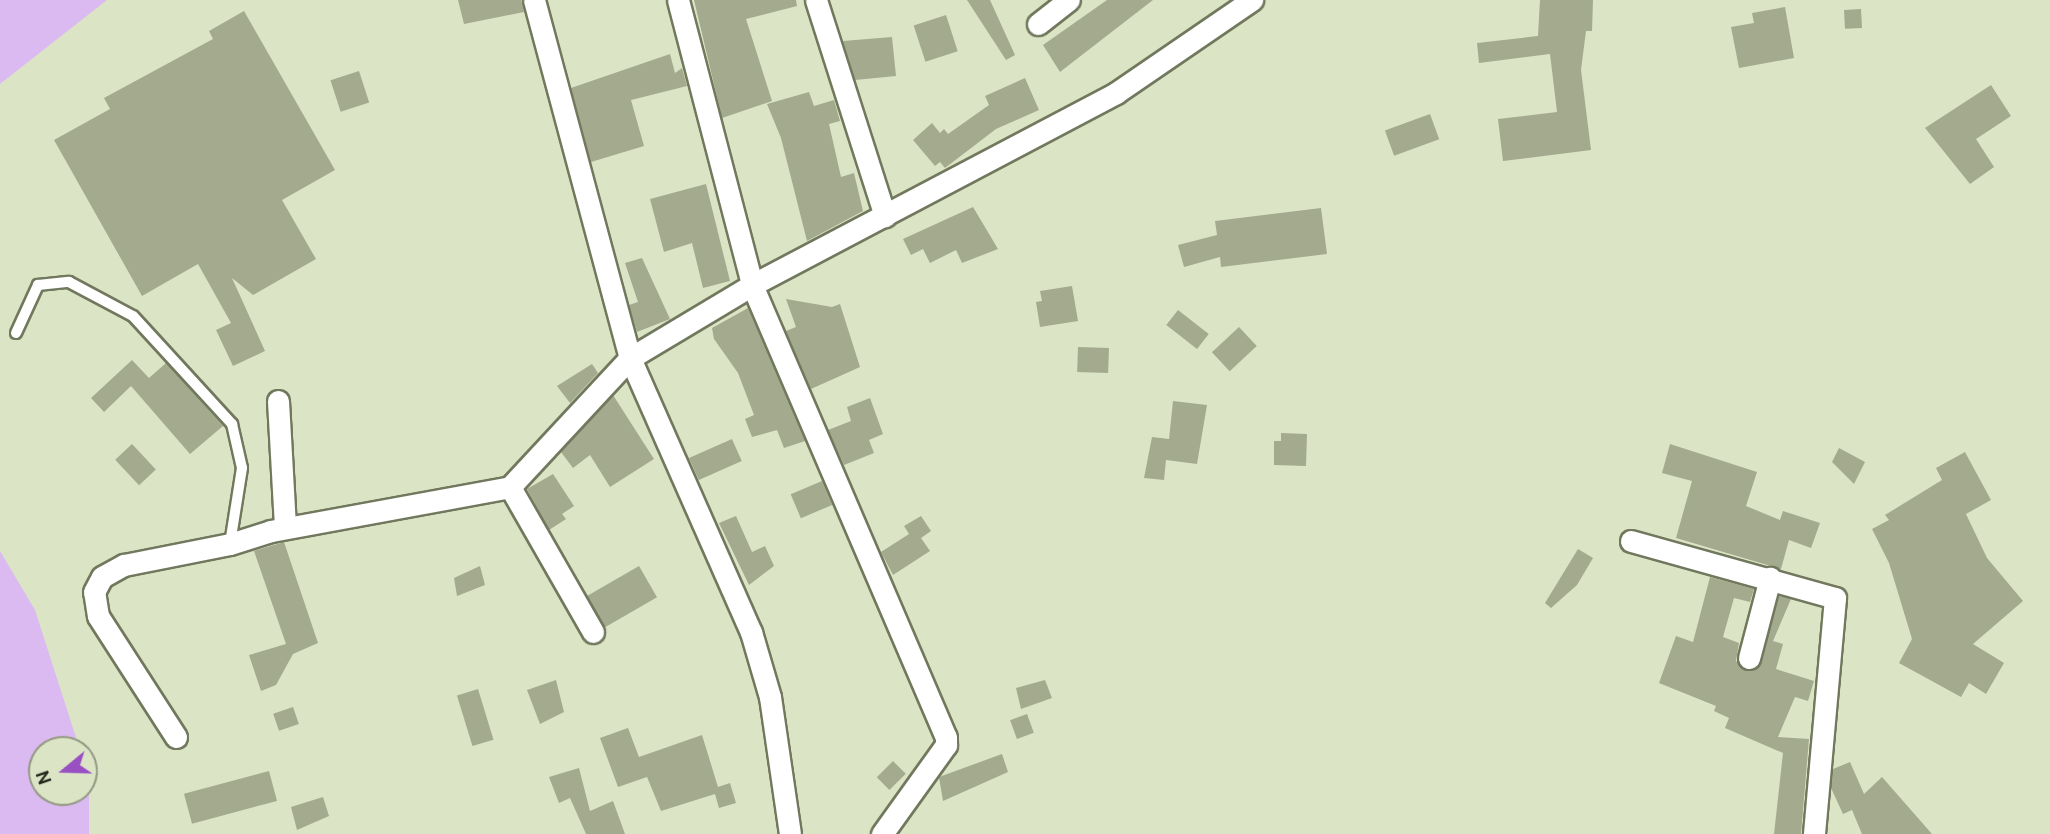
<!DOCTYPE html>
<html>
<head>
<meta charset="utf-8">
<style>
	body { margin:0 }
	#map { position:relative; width:2050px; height:834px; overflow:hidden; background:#dce4c6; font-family:Overpass,sans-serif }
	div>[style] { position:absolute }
	.water>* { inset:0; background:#dabaf0 }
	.building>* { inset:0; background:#a3aa8e; transform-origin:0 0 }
	.roads { filter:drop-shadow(2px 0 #71785d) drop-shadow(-2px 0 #71785d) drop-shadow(0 2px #71785d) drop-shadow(0 -2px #71785d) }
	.lane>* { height:10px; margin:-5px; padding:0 5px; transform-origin:5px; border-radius:5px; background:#fff }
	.street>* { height:21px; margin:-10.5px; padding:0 10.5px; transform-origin:10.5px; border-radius:10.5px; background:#fff }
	span { translate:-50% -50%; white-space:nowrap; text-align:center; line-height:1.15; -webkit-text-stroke:5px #dce4c6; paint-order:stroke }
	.north { position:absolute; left:28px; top:736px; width:70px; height:70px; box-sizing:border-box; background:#dce4c6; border:2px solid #939982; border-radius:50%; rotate:251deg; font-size:19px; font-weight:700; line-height:28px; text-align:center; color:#26291d }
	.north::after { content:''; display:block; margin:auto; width:24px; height:32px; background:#9950c3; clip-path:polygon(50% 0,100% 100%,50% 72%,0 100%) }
</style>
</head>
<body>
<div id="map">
	<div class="water">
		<i style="clip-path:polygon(0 0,107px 0,0 84px)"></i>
		<i style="clip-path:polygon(0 551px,35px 610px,80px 750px,42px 750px,42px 792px,84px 792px,84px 762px,89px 778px,89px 834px,0 834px)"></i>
	</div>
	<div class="building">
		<i style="clip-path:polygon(458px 0,521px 0,524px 12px,464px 24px)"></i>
		<i style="clip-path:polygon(694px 0,796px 0,797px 6px,746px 19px,772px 101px,722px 118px)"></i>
		<i style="clip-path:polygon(967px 0,990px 0,1015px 55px,1006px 60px)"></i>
		<i style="clip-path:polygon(1107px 0,1153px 0,1060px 72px,1043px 45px)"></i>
		<i style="clip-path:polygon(1540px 0,1593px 0,1592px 31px,1586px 31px,1581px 70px,1591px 150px,1503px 161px,1498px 119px,1557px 112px,1550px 54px,1479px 63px,1477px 43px,1538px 36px)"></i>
		<i style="clip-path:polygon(1785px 7px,1794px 58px,1739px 68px,1731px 27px,1754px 23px,1752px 13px)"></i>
		<i style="left:1861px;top:9px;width:19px;height:17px;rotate:87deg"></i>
		<i style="clip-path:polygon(244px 11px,335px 170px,282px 200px,316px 259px,253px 295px,232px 278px,265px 351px,233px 366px,216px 330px,231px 323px,198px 264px,142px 296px,54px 140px,110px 109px,104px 98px,213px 39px,209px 31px)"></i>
		<i style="left:946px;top:15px;width:38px;height:34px;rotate:72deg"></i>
		<i style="clip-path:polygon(892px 37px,896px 76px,855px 80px,843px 41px)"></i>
		<i style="clip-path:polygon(670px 54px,675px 73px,682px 68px,687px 86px,631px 100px,644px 146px,591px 162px,571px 88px)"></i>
		<i style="left:359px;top:71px;width:33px;height:30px;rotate:72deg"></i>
		<i style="clip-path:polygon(1025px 78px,1039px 110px,996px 129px,945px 168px,940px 162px,935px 166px,913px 140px,932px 123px,940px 133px,944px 129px,948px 134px,989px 105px,985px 96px)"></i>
		<i style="clip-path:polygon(1991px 85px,2011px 116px,1976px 139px,1994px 167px,1970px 184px,1925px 128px)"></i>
		<i style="clip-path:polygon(809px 92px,814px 106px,834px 100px,840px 121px,829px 124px,841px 177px,854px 173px,863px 211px,807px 241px,781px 138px,767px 104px)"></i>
		<i style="left:1430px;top:114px;width:27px;height:48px;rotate:70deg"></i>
		<i style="clip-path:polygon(706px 184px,730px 281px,703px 288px,692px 243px,664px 252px,650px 199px)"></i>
		<i style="clip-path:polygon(973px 207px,998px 249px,962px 263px,956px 250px,930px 263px,923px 249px,911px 255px,903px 239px)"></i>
		<i style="clip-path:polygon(1321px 208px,1327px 254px,1221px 267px,1220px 257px,1184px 267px,1178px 245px,1217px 235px,1215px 221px)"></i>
		<i style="clip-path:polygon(642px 258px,670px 319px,637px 332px,629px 305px,638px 302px,625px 263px)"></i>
		<i style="clip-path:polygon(1072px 286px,1078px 321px,1040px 327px,1036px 302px,1042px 301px,1040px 291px)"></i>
		<i style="clip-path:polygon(786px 299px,832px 307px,840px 304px,860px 367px,811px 389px,786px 331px,796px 327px)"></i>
		<i style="clip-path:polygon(748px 308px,805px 441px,784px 448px,777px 430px,752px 437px,745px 419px,754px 415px,738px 373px,714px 339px,712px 328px)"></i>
		<i style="left:1178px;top:310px;width:39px;height:19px;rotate:38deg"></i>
		<i style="left:1239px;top:327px;width:26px;height:37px;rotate:47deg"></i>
		<i style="left:1078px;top:347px;width:31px;height:25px;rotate:2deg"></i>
		<i style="clip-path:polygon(132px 360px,149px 378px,166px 363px,223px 426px,190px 454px,131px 386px,104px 412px,91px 398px)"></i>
		<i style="clip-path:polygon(592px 364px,598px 373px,570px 403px,557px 386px)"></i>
		<i style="clip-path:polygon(613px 395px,654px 459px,610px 487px,590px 455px,573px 468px,561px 452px)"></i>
		<i style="clip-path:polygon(870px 398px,883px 434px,869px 440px,874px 453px,844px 465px,828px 430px,851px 421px,847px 407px)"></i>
		<i style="clip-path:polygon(1173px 401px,1207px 405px,1197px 464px,1166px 460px,1164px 480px,1144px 478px,1152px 437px,1169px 439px)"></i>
		<i style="clip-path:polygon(1281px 433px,1307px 434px,1306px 466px,1274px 465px,1274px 441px,1281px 441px)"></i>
		<i style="left:732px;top:439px;width:24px;height:47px;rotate:66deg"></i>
		<i style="left:132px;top:444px;width:35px;height:23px;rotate:47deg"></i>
		<i style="clip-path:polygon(1670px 444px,1757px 472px,1746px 506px,1780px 520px,1783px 511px,1820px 523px,1811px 548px,1789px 540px,1781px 569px,1676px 538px,1692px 481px,1662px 473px)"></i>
		<i style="clip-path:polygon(1839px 448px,1865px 462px,1854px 484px,1832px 462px)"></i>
		<i style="clip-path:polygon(1965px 452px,1991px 500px,1966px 514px,1987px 558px,2023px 601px,1973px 644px,2004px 663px,1986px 694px,1969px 683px,1961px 697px,1899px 663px,1912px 639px,1889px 563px,1872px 529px,1889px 520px,1885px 515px,1942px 480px,1936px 468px)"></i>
		<i style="clip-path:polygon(553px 474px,574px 506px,562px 514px,566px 519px,549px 530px,527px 489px)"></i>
		<i style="left:822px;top:481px;width:26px;height:34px;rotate:67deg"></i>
		<i style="clip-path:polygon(736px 516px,752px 552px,765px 546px,774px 566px,749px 585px,719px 523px)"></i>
		<i style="clip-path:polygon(921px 516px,931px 531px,921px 538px,930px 551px,893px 575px,881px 552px,909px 534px,904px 526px)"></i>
		<i style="clip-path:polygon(284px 542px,318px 643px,293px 654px,276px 685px,261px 691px,249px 655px,286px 644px,254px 551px)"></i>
		<i style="clip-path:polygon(1578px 549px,1593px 558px,1577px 585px,1551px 608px,1545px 603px)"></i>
		<i style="clip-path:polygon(480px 566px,485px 585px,457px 596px,454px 578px)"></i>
		<i style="left:639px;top:566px;width:36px;height:60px;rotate:60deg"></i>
		<i style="clip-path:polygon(1710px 577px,1754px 589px,1750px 602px,1734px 598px,1723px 637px,1739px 643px,1736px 661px,1745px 670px,1753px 670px,1761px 662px,1779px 596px,1791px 599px,1773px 641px,1783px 644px,1776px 669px,1814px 681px,1808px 701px,1795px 697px,1778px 737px,1809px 739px,1801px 834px,1774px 834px,1783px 753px,1725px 728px,1729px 718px,1714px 711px,1716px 706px,1659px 683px,1676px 636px,1693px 642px)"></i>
		<i style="clip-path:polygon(556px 680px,564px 712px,540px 724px,527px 690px)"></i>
		<i style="clip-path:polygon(1045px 680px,1052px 698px,1021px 709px,1016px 688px)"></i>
		<i style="left:478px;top:689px;width:53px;height:22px;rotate:73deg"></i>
		<i style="left:293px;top:707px;width:18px;height:21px;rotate:71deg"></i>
		<i style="left:1027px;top:714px;width:20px;height:18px;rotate:70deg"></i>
		<i style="clip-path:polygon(628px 728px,639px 757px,702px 735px,718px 787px,730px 783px,736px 803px,719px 808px,715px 794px,661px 811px,647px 777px,618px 787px,600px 738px)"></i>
		<i style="clip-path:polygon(1002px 754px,1008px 772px,943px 801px,939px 777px)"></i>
		<i style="left:893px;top:761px;width:18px;height:23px;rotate:45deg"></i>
		<i style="clip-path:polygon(1850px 762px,1864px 794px,1882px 777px,1932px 834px,1862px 834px,1852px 810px,1843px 814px,1831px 788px,1833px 769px)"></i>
		<i style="clip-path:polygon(579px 768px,590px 811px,613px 801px,625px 834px,586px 834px,570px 798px,559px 803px,549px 777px)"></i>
		<i style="left:269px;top:771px;width:31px;height:88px;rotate:75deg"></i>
		<i style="clip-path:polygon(323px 797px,329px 816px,297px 830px,291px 807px)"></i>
	</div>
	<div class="roads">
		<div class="lane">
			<i style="left:16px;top:333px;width:53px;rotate:-65.4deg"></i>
			<i style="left:38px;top:285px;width:31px;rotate:-6deg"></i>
			<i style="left:69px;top:282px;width:72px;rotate:28deg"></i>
			<i style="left:133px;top:316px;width:147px;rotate:47.5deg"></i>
			<i style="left:232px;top:424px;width:45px;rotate:77.2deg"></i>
			<i style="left:242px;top:468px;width:77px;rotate:99deg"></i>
		</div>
		<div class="street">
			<i style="left:534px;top:0;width:371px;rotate:75deg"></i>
			<i style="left:630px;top:358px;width:300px;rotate:66.2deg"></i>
			<i style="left:751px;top:632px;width:68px;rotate:73.7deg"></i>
			<i style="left:770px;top:697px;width:138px;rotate:81.7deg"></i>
			<i style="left:678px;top:0;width:294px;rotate:75.4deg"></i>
			<i style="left:752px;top:285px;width:492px;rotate:66.8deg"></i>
			<i style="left:946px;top:737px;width:8px;rotate:90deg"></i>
			<i style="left:946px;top:745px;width:110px;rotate:125.7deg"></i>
			<i style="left:816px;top:0;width:227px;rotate:72.3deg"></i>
			<i style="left:1038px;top:24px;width:39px;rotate:-38deg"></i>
			<i style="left:278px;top:401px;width:127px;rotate:86.8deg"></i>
			<i style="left:510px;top:487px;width:167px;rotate:60.2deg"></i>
			<i style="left:1631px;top:541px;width:212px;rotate:15.6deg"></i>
			<i style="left:1835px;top:598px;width:237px;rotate:95.1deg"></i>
			<i style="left:1749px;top:658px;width:83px;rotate:-75.3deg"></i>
			<i style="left:176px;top:737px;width:144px;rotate:-122.8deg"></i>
			<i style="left:98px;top:616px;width:24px;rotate:-99deg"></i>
			<i style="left:94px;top:592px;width:17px;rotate:-62deg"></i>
			<i style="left:102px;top:577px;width:25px;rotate:-29deg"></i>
			<i style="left:124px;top:565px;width:108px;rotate:-11.2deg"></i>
			<i style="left:230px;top:544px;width:43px;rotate:-17.6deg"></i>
			<i style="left:271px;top:531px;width:243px;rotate:-10.4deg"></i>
			<i style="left:510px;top:487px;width:176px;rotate:-47.1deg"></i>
			<i style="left:630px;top:358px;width:142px;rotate:-30.9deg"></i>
			<i style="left:752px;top:285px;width:412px;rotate:-27.8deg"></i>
			<i style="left:1116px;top:93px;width:165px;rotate:-34.4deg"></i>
		</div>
	</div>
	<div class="north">N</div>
</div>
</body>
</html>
